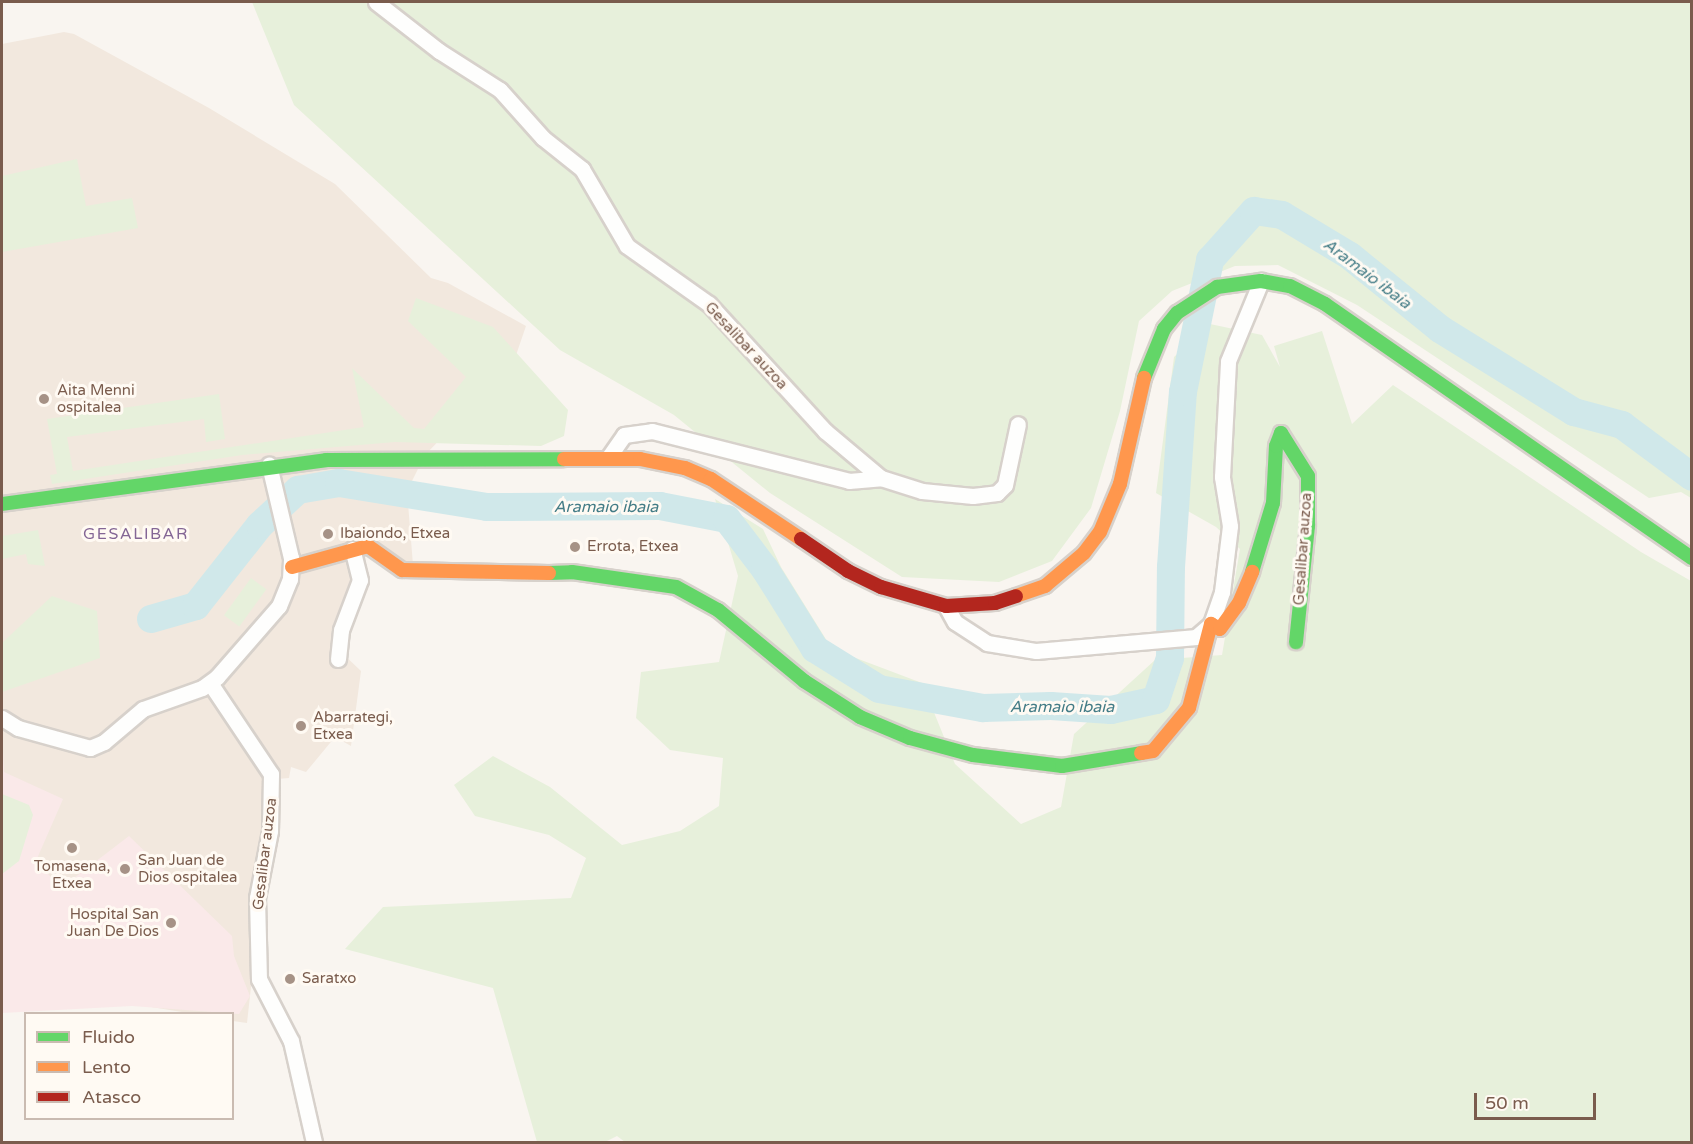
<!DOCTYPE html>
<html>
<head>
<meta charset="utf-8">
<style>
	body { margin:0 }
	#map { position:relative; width:1693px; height:1144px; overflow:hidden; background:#f9f5f0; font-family:"Varela Round",sans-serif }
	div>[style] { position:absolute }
	.residential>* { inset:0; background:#f2e8de }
	.medical>* { inset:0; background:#fae9e9 }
	.green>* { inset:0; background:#e7f0db; transform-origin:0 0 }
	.river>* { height:28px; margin:-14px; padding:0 14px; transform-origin:14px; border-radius:14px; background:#d0e8ea }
	.roads { filter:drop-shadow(2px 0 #d7d1cb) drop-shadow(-2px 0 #d7d1cb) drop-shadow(0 2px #d7d1cb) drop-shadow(0 -2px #d7d1cb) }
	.street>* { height:15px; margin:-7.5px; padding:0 7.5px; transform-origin:7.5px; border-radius:7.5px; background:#fefefd }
	.fast>* { height:14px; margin:-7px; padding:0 7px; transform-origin:7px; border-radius:7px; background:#63d668 }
	.slow>* { height:14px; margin:-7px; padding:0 7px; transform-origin:7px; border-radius:7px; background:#ff974d }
	.jam>* { height:14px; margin:-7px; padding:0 7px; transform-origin:7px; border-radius:7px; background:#b3261e }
	.dots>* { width:16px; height:16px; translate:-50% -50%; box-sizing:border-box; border:3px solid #fffaf3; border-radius:50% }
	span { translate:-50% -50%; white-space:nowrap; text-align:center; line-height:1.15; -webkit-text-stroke:6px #fffaf3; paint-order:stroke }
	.street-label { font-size:15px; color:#7a5c4d }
	.poi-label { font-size:15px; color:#7a5c4d }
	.left { translate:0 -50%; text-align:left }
	.right { translate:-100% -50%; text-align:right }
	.water-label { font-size:16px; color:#437c86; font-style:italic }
	.neighbourhood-label { font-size:16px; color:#846695; letter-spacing:1.5px }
	.frame { position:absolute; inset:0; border:3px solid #7a5c4d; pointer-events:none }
	.legend { position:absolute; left:24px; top:1012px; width:210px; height:108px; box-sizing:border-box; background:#fffaf3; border:2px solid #cabbb1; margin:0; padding:8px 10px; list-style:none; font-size:18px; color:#7a5c4d }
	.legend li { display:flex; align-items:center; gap:12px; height:30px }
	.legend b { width:30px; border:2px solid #cabbb1 }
	.scale { position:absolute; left:1474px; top:1093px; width:122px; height:27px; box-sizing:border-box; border:3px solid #7a5c4d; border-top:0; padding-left:8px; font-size:18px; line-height:21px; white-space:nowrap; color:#7a5c4d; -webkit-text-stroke:4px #fffaf3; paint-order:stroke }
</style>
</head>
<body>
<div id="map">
	<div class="residential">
		<i style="clip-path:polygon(64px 32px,74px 34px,209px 108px,335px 184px,431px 278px,448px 283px,526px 326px,501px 399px,458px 421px,425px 455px,407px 491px,414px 577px,365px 554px,367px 579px,340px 651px,361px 671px,351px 746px,335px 737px,306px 772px,291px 767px,289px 778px,277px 779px,262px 905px,267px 909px,257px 933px,247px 1023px,233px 1021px,232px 1014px,188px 1013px,133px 1004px,2px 1009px,2px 44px)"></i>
	</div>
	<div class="medical">
		<i style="clip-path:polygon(2px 732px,4px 772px,63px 799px,36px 861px,61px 888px,129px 836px,232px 936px,234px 956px,250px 996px,239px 1014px,132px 1006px,2px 1013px)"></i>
	</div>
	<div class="green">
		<i style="clip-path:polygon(252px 2px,1691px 2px,1691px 498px,1681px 492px,1649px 498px,1357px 305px,1278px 265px,1235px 266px,1172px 291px,1139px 321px,1120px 411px,1091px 508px,1052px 561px,999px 582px,902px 577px,770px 493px,674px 415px,560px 350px,294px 105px)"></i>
		<i style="clip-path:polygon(77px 159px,86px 206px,132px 198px,138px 228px,2px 252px,2px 176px)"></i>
		<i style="clip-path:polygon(416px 298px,493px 327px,568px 410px,564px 436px,541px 446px,395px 442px,242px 455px,52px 484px,50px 475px,57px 474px,47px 419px,219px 394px,225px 439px,206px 442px,204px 419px,67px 437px,73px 471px,364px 427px,352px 368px,414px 428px,424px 429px,466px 377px,408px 321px)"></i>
		<i style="clip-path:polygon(1210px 324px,1262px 335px,1280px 367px,1274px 346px,1322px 331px,1352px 424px,1393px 385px,1641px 552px,1691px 581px,1691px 1142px,625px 1142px,617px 1136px,605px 1142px,537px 1142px,493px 988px,345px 949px,383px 907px,571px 898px,586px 858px,549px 835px,475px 816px,454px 785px,493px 756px,550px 787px,622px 845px,680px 831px,719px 806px,723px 758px,670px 750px,636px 718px,641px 672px,719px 662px,738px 576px,715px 499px,763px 529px,781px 567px,832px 649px,922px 683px,955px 764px,1021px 824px,1061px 807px,1074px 734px,1155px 660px,1222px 655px,1240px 549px,1216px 527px,1156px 493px,1174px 357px)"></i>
		<i style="clip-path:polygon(38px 530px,45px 566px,28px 564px,26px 554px,2px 559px,2px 536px)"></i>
		<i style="left:251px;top:578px;width:19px;height:46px;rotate:36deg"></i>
		<i style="clip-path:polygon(52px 596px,97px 611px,100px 658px,2px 692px,2px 643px)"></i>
		<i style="clip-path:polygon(2px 794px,29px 805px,33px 815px,19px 861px,2px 874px)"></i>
	</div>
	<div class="river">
		<i style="left:151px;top:619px;width:47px;rotate:-16.1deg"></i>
		<i style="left:196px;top:606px;width:103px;rotate:-51.7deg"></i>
		<i style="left:260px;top:525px;width:52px;rotate:-42.6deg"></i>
		<i style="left:298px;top:490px;width:42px;rotate:-9.7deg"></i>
		<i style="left:339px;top:483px;width:150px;rotate:9.2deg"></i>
		<i style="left:487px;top:507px;width:173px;rotate:-0.3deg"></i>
		<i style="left:660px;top:506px;width:68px;rotate:11deg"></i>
		<i style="left:727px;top:519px;width:63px;rotate:52.8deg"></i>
		<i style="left:765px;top:569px;width:94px;rotate:58deg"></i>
		<i style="left:815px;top:649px;width:75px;rotate:32deg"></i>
		<i style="left:879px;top:689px;width:106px;rotate:10.4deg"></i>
		<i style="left:983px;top:708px;width:68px;rotate:-1.7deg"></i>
		<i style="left:1051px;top:706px;width:60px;rotate:3.8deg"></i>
		<i style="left:1111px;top:710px;width:46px;rotate:-12.5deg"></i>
		<i style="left:1156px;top:700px;width:44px;rotate:-71.6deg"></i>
		<i style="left:1170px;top:658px;width:91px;rotate:-89.4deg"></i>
		<i style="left:1171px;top:567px;width:175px;rotate:-86.1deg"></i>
		<i style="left:1183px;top:392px;width:135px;rotate:-78.4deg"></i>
		<i style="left:1210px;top:260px;width:66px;rotate:-48.1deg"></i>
		<i style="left:1254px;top:211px;width:28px;rotate:8deg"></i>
		<i style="left:1282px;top:215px;width:79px;rotate:31.1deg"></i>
		<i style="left:1350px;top:256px;width:116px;rotate:39deg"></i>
		<i style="left:1440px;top:329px;width:158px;rotate:31.8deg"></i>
		<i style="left:1574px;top:412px;width:50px;rotate:15.2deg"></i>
		<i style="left:1622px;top:425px;width:87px;rotate:36.6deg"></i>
	</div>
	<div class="roads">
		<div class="street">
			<i style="left:376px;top:2px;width:80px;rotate:37.9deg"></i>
			<i style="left:439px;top:51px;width:72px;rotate:32.6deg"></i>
			<i style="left:500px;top:90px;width:64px;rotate:48.1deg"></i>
			<i style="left:543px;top:138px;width:50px;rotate:38.5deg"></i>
			<i style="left:582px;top:169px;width:89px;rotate:59.7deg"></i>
			<i style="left:627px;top:246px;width:100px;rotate:35.3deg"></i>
			<i style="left:709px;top:304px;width:172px;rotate:47.6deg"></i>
			<i style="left:825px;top:431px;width:73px;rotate:40deg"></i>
			<i style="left:881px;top:478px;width:43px;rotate:17.6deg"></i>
			<i style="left:922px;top:491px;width:51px;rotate:5.6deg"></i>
			<i style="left:973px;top:496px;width:24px;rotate:-7deg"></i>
			<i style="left:997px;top:493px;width:11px;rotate:-45deg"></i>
			<i style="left:1005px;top:485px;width:62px;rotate:-78deg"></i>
			<i style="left:608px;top:458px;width:28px;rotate:-55deg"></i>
			<i style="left:624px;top:435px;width:28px;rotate:-8deg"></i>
			<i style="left:652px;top:431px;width:203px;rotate:14.2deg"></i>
			<i style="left:849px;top:481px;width:32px;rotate:-5deg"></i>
			<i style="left:946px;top:606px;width:18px;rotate:61deg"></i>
			<i style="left:955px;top:622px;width:38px;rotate:33deg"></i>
			<i style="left:987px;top:643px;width:50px;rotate:9.3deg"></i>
			<i style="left:1036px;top:651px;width:161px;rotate:-5deg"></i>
			<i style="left:1196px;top:637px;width:20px;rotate:-41deg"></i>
			<i style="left:1211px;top:624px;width:34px;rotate:-71deg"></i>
			<i style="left:1222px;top:592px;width:66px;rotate:-83.1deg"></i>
			<i style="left:1230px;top:526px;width:50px;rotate:-99.3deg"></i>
			<i style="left:1222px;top:477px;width:116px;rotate:-87deg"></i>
			<i style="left:1228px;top:361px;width:87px;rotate:-67.6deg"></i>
			<i style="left:338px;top:659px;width:29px;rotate:-84deg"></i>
			<i style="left:341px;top:630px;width:53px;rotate:-69.2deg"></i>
			<i style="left:360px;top:580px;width:32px;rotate:-104deg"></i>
			<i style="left:210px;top:683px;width:110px;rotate:56.2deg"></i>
			<i style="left:271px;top:774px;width:57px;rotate:91deg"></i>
			<i style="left:270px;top:831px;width:68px;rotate:101deg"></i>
			<i style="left:257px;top:898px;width:81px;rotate:88.6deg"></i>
			<i style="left:259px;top:979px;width:70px;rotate:62.7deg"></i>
			<i style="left:291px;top:1041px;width:104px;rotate:77.2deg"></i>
			<i style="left:2px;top:718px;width:19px;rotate:32deg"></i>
			<i style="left:18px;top:728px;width:75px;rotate:15.5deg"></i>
			<i style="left:90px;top:748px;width:15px;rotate:-23deg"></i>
			<i style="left:104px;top:742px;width:51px;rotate:-40.2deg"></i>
			<i style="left:143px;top:709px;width:63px;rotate:-19.6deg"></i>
			<i style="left:202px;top:688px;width:19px;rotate:-36deg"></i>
			<i style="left:217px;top:677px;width:94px;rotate:-48.9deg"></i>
			<i style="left:279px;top:606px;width:29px;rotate:-68deg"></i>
			<i style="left:290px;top:579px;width:21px;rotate:-87deg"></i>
			<i style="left:291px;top:558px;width:96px;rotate:-103.3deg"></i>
		</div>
		<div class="fast">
			<i style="left:1144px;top:378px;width:53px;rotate:-67.8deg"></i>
			<i style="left:1164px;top:329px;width:21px;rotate:-51deg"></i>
			<i style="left:1177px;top:313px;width:48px;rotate:-33deg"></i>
			<i style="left:1217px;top:287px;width:44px;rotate:-7.8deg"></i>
			<i style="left:1261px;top:281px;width:29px;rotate:10deg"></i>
			<i style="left:1290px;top:286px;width:39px;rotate:27deg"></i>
			<i style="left:1325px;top:304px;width:446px;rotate:34.7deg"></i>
			<i style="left:2px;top:504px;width:327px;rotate:-7.7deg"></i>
			<i style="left:326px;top:460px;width:238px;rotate:-0.2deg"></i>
			<i style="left:1252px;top:572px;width:72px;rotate:-73.1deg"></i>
			<i style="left:1273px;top:503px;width:57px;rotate:-87deg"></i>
			<i style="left:1276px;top:446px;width:14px;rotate:-69deg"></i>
			<i style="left:1281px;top:433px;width:51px;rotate:57.9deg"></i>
			<i style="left:1308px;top:476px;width:50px;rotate:90deg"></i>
			<i style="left:1308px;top:526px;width:117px;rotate:95.9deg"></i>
			<i style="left:549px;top:573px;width:23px;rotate:-2deg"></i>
			<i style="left:572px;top:572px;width:105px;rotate:8.2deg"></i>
			<i style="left:676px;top:587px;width:48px;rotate:28.7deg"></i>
			<i style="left:718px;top:610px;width:112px;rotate:39.5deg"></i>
			<i style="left:804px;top:681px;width:67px;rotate:32.7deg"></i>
			<i style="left:860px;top:717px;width:54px;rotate:22.8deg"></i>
			<i style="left:910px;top:738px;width:65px;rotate:15.1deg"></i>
			<i style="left:973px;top:755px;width:90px;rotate:7deg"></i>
			<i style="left:1062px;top:766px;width:80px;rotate:-9.3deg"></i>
		</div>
		<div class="slow">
			<i style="left:564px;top:459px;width:76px"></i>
			<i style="left:640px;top:459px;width:46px;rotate:11.3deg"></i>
			<i style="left:685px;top:468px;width:28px;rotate:23deg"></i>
			<i style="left:711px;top:479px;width:108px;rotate:33.7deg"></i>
			<i style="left:292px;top:567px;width:79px;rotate:-15.4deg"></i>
			<i style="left:368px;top:546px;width:42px;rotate:35.2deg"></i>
			<i style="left:402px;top:570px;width:147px;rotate:1.2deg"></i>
			<i style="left:1016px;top:596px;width:31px;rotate:-19deg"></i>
			<i style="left:1045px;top:586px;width:51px;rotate:-40.2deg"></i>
			<i style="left:1084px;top:553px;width:26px;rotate:-53deg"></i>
			<i style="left:1100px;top:532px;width:52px;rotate:-67.4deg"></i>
			<i style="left:1120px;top:484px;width:109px;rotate:-77.2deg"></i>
			<i style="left:1141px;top:753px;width:12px;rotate:-9deg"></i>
			<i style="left:1153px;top:751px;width:56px;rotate:-50.1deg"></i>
			<i style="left:1189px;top:708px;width:87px;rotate:-75.3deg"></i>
			<i style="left:1211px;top:624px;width:10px;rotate:29deg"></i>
			<i style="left:1220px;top:629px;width:32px;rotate:-54deg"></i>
			<i style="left:1239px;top:603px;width:34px;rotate:-67deg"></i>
		</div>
		<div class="jam">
			<i style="left:801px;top:539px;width:57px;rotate:34.2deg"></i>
			<i style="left:848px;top:571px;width:37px;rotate:26deg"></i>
			<i style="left:881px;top:587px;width:68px;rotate:16.3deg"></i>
			<i style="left:946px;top:606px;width:49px;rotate:-3.5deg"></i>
			<i style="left:995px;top:603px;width:22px;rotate:-18deg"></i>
		</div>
	</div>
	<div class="dots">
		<i style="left:44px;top:399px;background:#a69286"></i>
		<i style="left:328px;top:534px;background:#a69286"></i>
		<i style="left:575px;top:547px;background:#a69286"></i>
		<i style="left:301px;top:726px;background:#a69286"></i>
		<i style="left:72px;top:848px;background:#a69286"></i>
		<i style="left:125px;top:869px;background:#a69286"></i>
		<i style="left:171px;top:923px;background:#a69286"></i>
		<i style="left:290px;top:979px;background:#a69286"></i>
	</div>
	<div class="street-label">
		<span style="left:746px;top:346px;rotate:47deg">Gesalibar auzoa</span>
		<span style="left:1303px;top:549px;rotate:-86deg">Gesalibar auzoa</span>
		<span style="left:265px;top:854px;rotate:-83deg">Gesalibar auzoa</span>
	</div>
	<div class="poi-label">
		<span class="left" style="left:57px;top:399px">Aita Menni<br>ospitalea</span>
		<span class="left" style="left:340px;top:534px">Ibaiondo, Etxea</span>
		<span class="left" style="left:587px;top:547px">Errota, Etxea</span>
		<span class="left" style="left:313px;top:726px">Abarrategi,<br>Etxea</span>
		<span class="left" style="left:138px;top:869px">San Juan de<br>Dios ospitalea</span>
		<span style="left:72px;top:875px">Tomasena,<br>Etxea</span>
		<span class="right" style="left:159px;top:923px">Hospital San<br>Juan De Dios</span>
		<span class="left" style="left:302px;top:979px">Saratxo</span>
	</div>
	<div class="water-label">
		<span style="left:1367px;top:274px;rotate:37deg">Aramaio ibaia</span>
		<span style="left:606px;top:507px">Aramaio ibaia</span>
		<span style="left:1062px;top:707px">Aramaio ibaia</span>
	</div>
	<div class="neighbourhood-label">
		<span style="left:136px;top:534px">GESALIBAR</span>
	</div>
	<div class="frame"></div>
	<ul class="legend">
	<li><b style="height:8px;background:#63d668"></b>Fluido</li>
	<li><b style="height:8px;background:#ff974d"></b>Lento</li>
	<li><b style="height:8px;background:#b3261e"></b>Atasco</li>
	</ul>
	<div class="scale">50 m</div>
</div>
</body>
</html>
